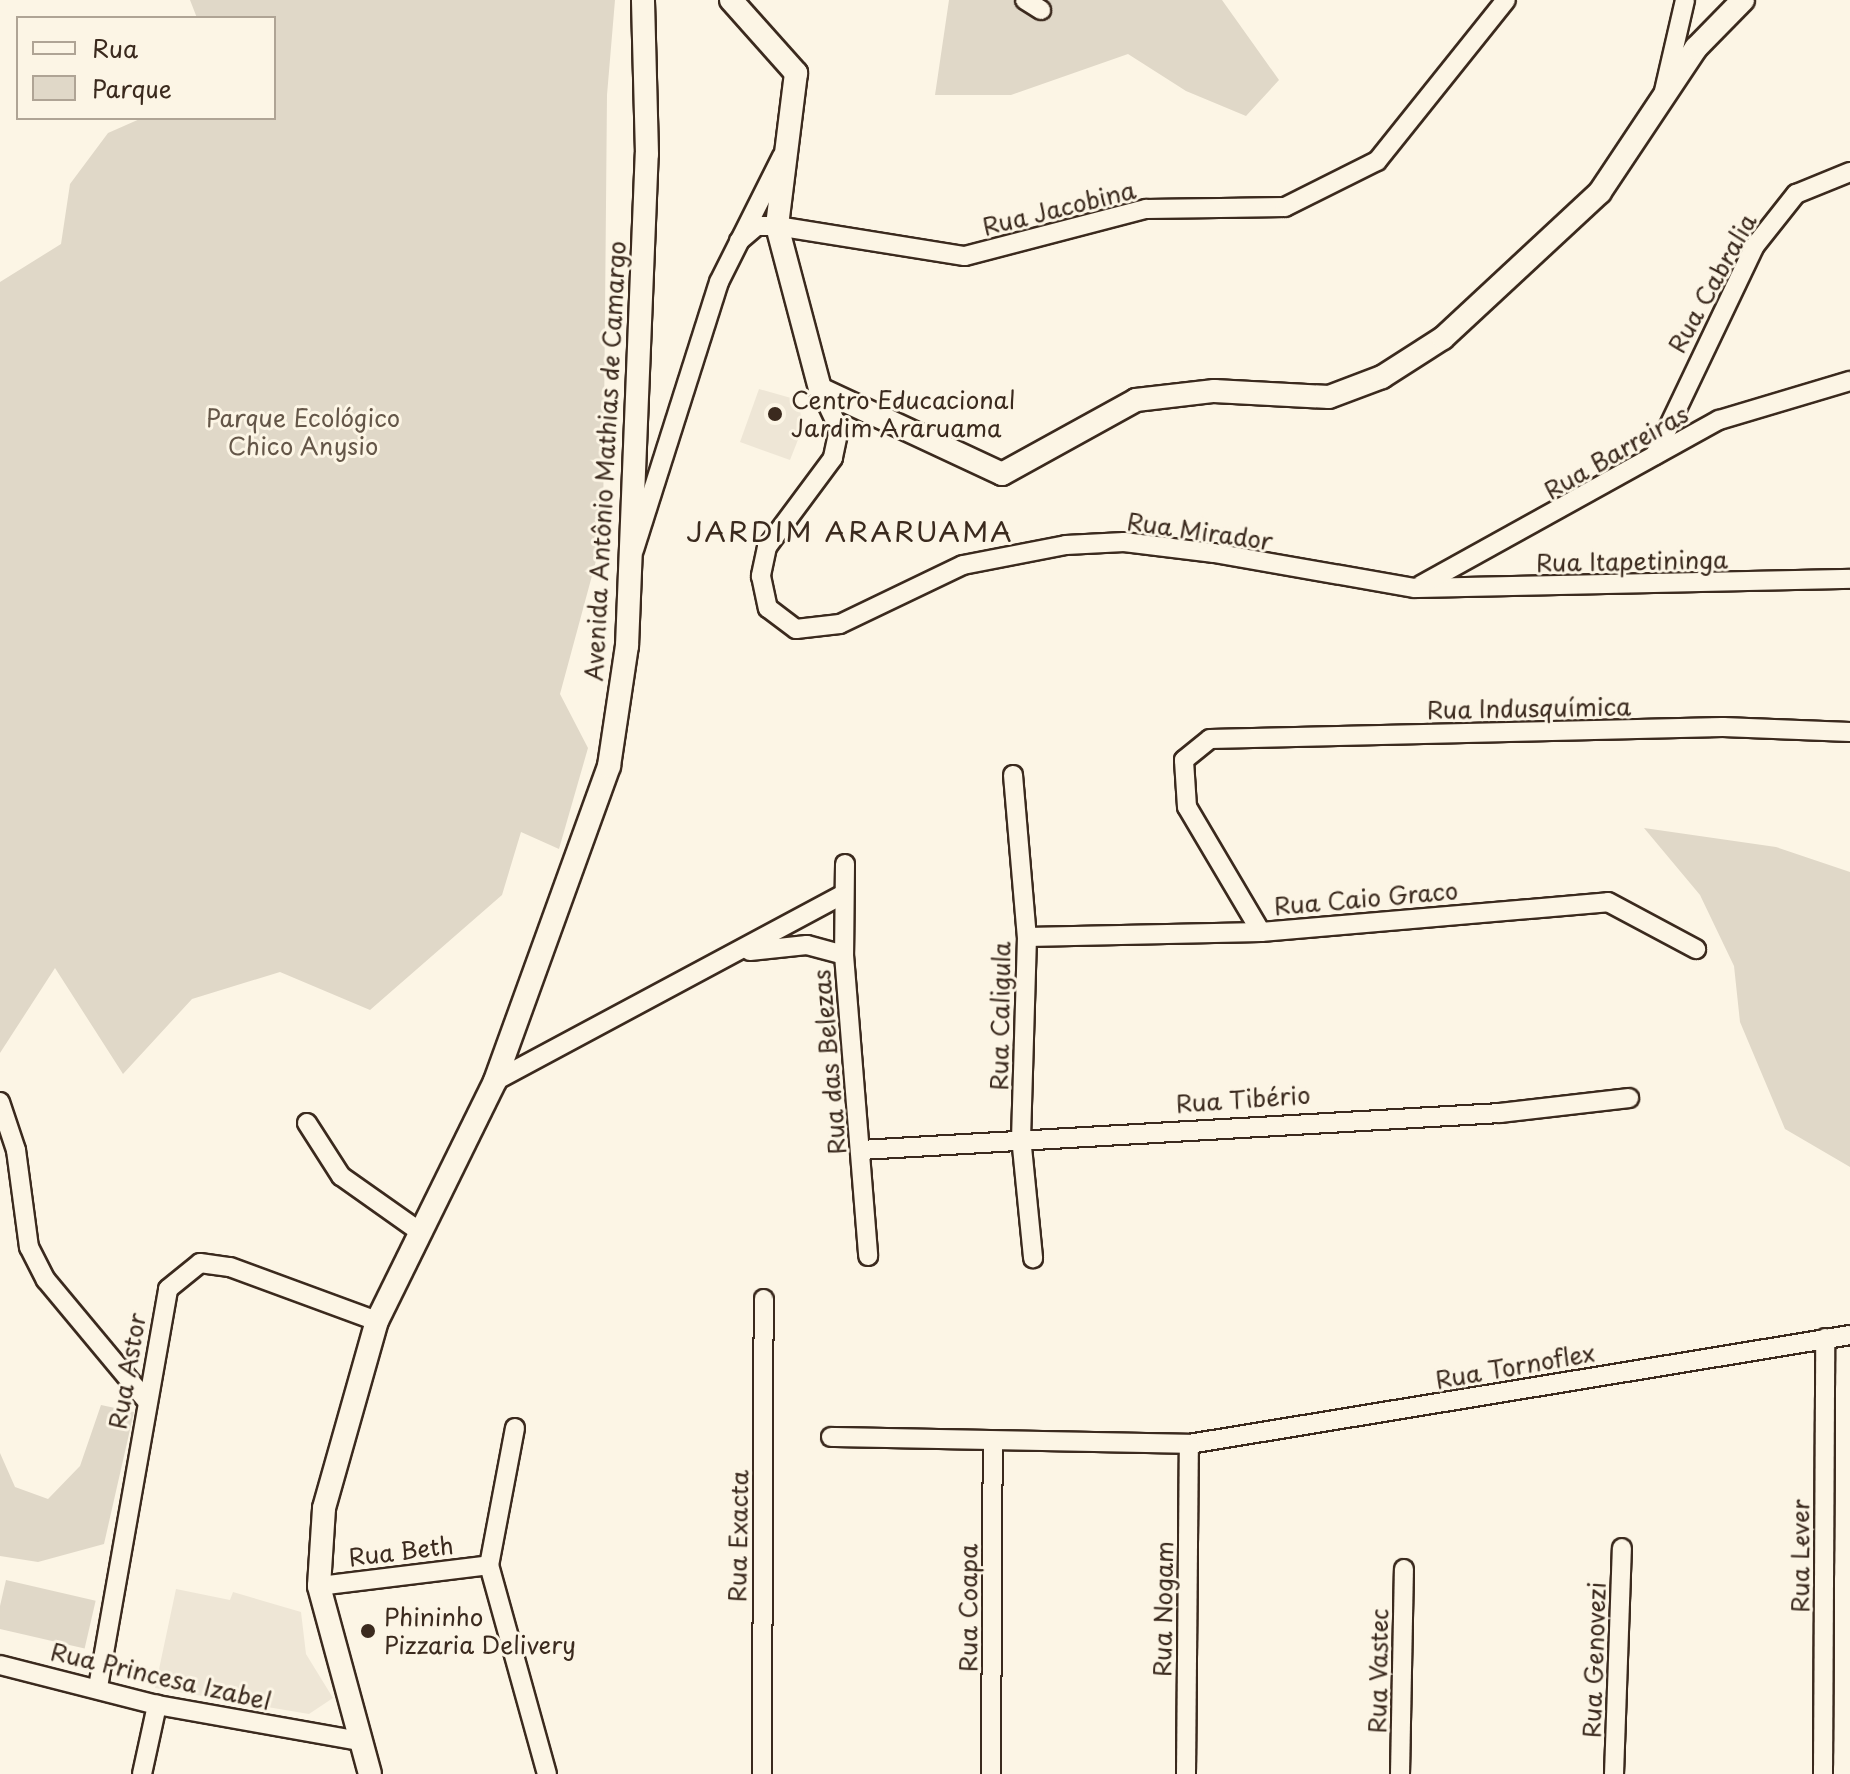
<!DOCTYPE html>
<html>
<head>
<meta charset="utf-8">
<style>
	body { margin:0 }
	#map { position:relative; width:1850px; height:1774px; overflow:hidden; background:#fcf5e5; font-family:"Playpen Sans",sans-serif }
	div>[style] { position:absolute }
	.built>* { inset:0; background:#eee6d6 }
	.green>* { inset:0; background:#e0d8c8; transform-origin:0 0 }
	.roads { filter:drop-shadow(2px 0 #3b2a1e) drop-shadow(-2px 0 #3b2a1e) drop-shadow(0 2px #3b2a1e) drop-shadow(0 -2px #3b2a1e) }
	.minor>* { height:18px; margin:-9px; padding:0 9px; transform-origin:9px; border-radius:9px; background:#fcf5e5 }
	.tertiary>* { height:22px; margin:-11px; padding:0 11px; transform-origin:11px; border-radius:11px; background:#fcf5e5 }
	.dots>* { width:22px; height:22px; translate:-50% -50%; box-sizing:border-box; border:4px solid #fcf5e5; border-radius:50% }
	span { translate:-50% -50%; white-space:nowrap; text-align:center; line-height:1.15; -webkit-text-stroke:6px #fcf5e5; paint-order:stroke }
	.street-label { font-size:24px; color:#3b2a1e }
	.poi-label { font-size:24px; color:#3b2a1e }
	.left { translate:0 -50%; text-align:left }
	.park-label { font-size:24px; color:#645648 }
	.quarter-label { font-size:28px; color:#3b2a1e; letter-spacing:2px }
	.legend { position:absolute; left:16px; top:16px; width:260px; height:104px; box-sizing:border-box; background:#fcf5e5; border:2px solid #afa495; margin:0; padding:10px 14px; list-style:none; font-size:24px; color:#3b2a1e }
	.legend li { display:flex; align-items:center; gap:16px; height:40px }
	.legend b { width:40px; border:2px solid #afa495 }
</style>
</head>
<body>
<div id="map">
	<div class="built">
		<i style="clip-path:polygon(759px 389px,798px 400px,803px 427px,790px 460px,740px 442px)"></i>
		<i style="clip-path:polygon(176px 1589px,230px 1600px,233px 1592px,301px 1612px,306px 1654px,333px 1698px,309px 1714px,155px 1688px)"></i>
	</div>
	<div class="green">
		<i style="clip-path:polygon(190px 0,615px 0,607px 95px,603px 535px,560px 694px,588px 748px,559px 849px,521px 832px,502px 895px,370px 1010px,280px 972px,192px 999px,123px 1074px,55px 968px,0 1053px,0 282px,61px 244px,70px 184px,108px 133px,142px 118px,274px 118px,274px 18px,197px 18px)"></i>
		<i style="clip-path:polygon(949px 0,1222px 0,1279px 80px,1246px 116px,1186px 91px,1128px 54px,1011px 95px,935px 95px)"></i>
		<i style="clip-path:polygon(1644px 828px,1776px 847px,1850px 872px,1850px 1167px,1785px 1129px,1740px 1022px,1734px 966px,1700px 895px)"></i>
		<i style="clip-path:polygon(101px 1405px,134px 1412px,104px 1544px,38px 1562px,0 1556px,0 1453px,15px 1487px,48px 1499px,80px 1466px)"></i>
		<i style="left:6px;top:1580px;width:92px;height:49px;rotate:13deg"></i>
	</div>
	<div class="roads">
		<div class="minor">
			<i style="left:1025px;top:0;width:19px;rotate:32deg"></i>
			<i style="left:1664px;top:91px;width:93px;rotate:-77deg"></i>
			<i style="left:739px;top:241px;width:23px;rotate:-40deg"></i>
			<i style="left:757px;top:226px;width:20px"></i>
			<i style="left:777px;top:226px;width:190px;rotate:9.1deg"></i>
			<i style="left:965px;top:256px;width:187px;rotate:-14.6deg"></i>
			<i style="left:1146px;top:209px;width:139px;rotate:-0.8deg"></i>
			<i style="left:1285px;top:207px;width:103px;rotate:-26.6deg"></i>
			<i style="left:1377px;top:161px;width:206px;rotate:-51.3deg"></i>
			<i style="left:820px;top:389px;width:44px;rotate:64.6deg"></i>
			<i style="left:839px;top:429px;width:30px;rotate:102deg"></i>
			<i style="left:833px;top:458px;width:111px;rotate:126.6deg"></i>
			<i style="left:767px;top:547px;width:30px;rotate:102deg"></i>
			<i style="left:761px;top:576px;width:33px;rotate:78deg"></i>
			<i style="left:768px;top:608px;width:35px;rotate:37deg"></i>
			<i style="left:796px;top:629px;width:44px;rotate:-6.5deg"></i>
			<i style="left:840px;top:624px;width:136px;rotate:-25.6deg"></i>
			<i style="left:963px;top:565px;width:105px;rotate:-11deg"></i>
			<i style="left:1066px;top:545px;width:58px;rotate:-3deg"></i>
			<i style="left:1124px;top:542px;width:91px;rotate:7deg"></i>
			<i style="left:1214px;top:553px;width:204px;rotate:9.9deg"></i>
			<i style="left:1415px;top:588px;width:435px;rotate:-1.2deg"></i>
			<i style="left:1655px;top:455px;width:230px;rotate:-64.5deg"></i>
			<i style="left:1754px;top:247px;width:68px;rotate:-51.6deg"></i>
			<i style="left:1796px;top:194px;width:58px;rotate:-22.2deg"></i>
			<i style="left:634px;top:550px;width:281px;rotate:-72.4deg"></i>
			<i style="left:719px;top:282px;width:141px;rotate:-63.4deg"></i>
			<i style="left:1421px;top:585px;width:341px;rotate:-29deg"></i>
			<i style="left:1719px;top:420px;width:137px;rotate:-16.6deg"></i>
			<i style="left:1013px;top:775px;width:163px;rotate:85.1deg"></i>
			<i style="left:1027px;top:937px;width:200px;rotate:91.7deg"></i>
			<i style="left:1021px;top:1137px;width:122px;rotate:84.3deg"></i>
			<i style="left:845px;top:864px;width:91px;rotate:90.6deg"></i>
			<i style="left:844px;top:955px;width:302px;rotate:85.4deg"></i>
			<i style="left:1261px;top:932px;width:145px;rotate:-120.6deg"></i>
			<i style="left:1187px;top:807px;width:47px;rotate:-93.7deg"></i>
			<i style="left:1184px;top:760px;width:33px;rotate:-39deg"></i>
			<i style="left:1210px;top:739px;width:513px;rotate:-1.34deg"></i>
			<i style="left:1723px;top:727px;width:127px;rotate:2.3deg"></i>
			<i style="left:1027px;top:937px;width:234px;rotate:-1.2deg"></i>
			<i style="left:1261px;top:932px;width:348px;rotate:-4.9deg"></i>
			<i style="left:1608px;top:902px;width:100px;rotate:28.1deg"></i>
			<i style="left:750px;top:951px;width:57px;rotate:-6deg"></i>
			<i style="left:807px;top:945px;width:38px;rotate:15deg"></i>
			<i style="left:495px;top:1081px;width:396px;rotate:-28.2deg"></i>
			<i style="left:0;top:1102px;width:51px;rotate:71.6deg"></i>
			<i style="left:16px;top:1150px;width:98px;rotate:82.4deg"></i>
			<i style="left:29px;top:1247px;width:37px;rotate:63deg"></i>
			<i style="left:46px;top:1280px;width:155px;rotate:50.2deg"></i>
			<i style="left:307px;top:1123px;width:63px;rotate:57.3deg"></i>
			<i style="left:341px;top:1176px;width:92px;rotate:35.2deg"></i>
			<i style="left:861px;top:1150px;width:640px;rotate:-3.31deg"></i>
			<i style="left:1500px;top:1113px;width:130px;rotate:-6.6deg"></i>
			<i style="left:515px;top:1428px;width:139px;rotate:100.7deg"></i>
			<i style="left:489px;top:1565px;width:217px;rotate:74.5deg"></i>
			<i style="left:831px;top:1437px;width:358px;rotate:1.1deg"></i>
			<i style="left:1189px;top:1444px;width:670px;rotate:-9.36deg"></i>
			<i style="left:319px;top:1586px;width:171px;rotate:-7deg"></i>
			<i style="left:0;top:1665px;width:162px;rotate:14.3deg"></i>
			<i style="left:157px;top:1705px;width:206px;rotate:10.1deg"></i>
			<i style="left:98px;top:1687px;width:404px;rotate:-80deg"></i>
			<i style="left:168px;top:1289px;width:41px;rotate:-39.1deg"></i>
			<i style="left:200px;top:1263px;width:30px;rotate:8deg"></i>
			<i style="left:230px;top:1267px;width:157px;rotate:20.2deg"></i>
			<i style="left:142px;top:1774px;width:71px;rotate:-77.7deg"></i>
			<i style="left:762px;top:1774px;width:475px;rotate:-89.8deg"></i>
			<i style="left:991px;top:1774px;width:332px;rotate:-89.7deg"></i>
			<i style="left:1186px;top:1774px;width:330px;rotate:-89.5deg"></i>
			<i style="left:1400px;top:1774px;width:205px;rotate:-88.9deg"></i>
			<i style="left:1614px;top:1774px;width:226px;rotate:-88deg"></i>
			<i style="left:1823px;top:1774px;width:436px;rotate:-89.7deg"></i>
		</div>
		<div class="tertiary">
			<i style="left:731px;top:0;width:98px;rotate:48.3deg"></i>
			<i style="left:796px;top:73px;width:154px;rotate:97.1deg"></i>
			<i style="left:777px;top:226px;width:169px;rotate:75.2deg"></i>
			<i style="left:820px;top:389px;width:201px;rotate:25deg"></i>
			<i style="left:1002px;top:474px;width:153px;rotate:-28.9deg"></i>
			<i style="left:1136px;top:400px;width:79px;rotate:-6.6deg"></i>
			<i style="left:1214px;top:391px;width:115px;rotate:3deg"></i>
			<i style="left:1329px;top:397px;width:57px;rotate:-20.7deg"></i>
			<i style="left:1382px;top:377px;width:72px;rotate:-32.6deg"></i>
			<i style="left:1443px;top:338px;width:214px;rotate:-42.9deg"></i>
			<i style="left:1600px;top:192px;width:173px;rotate:-56.3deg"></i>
			<i style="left:1696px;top:48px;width:67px;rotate:-45.6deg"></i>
			<i style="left:370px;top:1774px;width:195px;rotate:-105.2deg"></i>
			<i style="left:319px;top:1586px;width:78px;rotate:-86.3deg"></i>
			<i style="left:324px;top:1508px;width:194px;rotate:-74.2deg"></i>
			<i style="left:377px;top:1321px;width:267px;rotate:-63.8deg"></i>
			<i style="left:495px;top:1081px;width:335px;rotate:-70.1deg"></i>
			<i style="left:609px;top:766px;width:121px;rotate:-81.5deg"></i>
			<i style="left:627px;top:646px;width:492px;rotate:-87.7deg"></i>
			<i style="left:647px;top:154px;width:154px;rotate:-91.5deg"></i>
		</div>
	</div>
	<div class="dots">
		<i style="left:775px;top:414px;background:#3b2a1e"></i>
		<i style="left:368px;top:1631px;background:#3b2a1e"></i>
	</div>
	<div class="street-label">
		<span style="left:1059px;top:208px;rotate:-14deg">Rua Jacobina</span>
		<span style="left:1712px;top:283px;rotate:-61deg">Rua Cabralia</span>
		<span style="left:1616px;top:452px;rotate:-30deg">Rua Barreiras</span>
		<span style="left:605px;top:461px;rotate:-87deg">Avenida Antônio Mathias de Camargo</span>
		<span style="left:1200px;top:531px;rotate:8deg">Rua Mirador</span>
		<span style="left:1632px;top:561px;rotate:-1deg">Rua Itapetininga</span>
		<span style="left:1529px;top:708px;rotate:-1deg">Rua Indusquímica</span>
		<span style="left:1366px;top:898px;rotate:-5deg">Rua Caio Graco</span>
		<span style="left:1000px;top:1016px;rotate:-89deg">Rua Caligula</span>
		<span style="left:829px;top:1062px;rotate:-95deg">Rua das Belezas</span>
		<span style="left:1243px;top:1099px;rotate:-4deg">Rua Tibério</span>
		<span style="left:1515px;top:1366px;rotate:-10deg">Rua Tornoflex</span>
		<span style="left:127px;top:1371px;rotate:-80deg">Rua Astor</span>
		<span style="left:738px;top:1536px;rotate:-89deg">Rua Exacta</span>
		<span style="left:401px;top:1551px;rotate:-7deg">Rua Beth</span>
		<span style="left:1800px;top:1556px;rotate:-90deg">Rua Lever</span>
		<span style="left:968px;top:1608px;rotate:-90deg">Rua Coapa</span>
		<span style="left:1163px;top:1609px;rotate:-89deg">Rua Nogam</span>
		<span style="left:1594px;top:1660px;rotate:-88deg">Rua Genovezi</span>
		<span style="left:1378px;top:1671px;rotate:-89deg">Rua Vastec</span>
		<span style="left:161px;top:1676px;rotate:13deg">Rua Princesa Izabel</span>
	</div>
	<div class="poi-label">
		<span class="left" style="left:791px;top:414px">Centro Educacional<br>Jardim Araruama</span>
		<span class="left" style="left:384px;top:1631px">Phininho<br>Pizzaria Delivery</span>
	</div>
	<div class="park-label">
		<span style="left:303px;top:432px">Parque Ecológico<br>Chico Anysio</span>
	</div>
	<div class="quarter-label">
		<span style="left:850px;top:531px">JARDIM ARARUAMA</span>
	</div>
	<ul class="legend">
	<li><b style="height:10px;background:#fcf5e5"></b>Rua</li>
	<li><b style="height:22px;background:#e0d8c8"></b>Parque</li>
	</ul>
</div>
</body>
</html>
